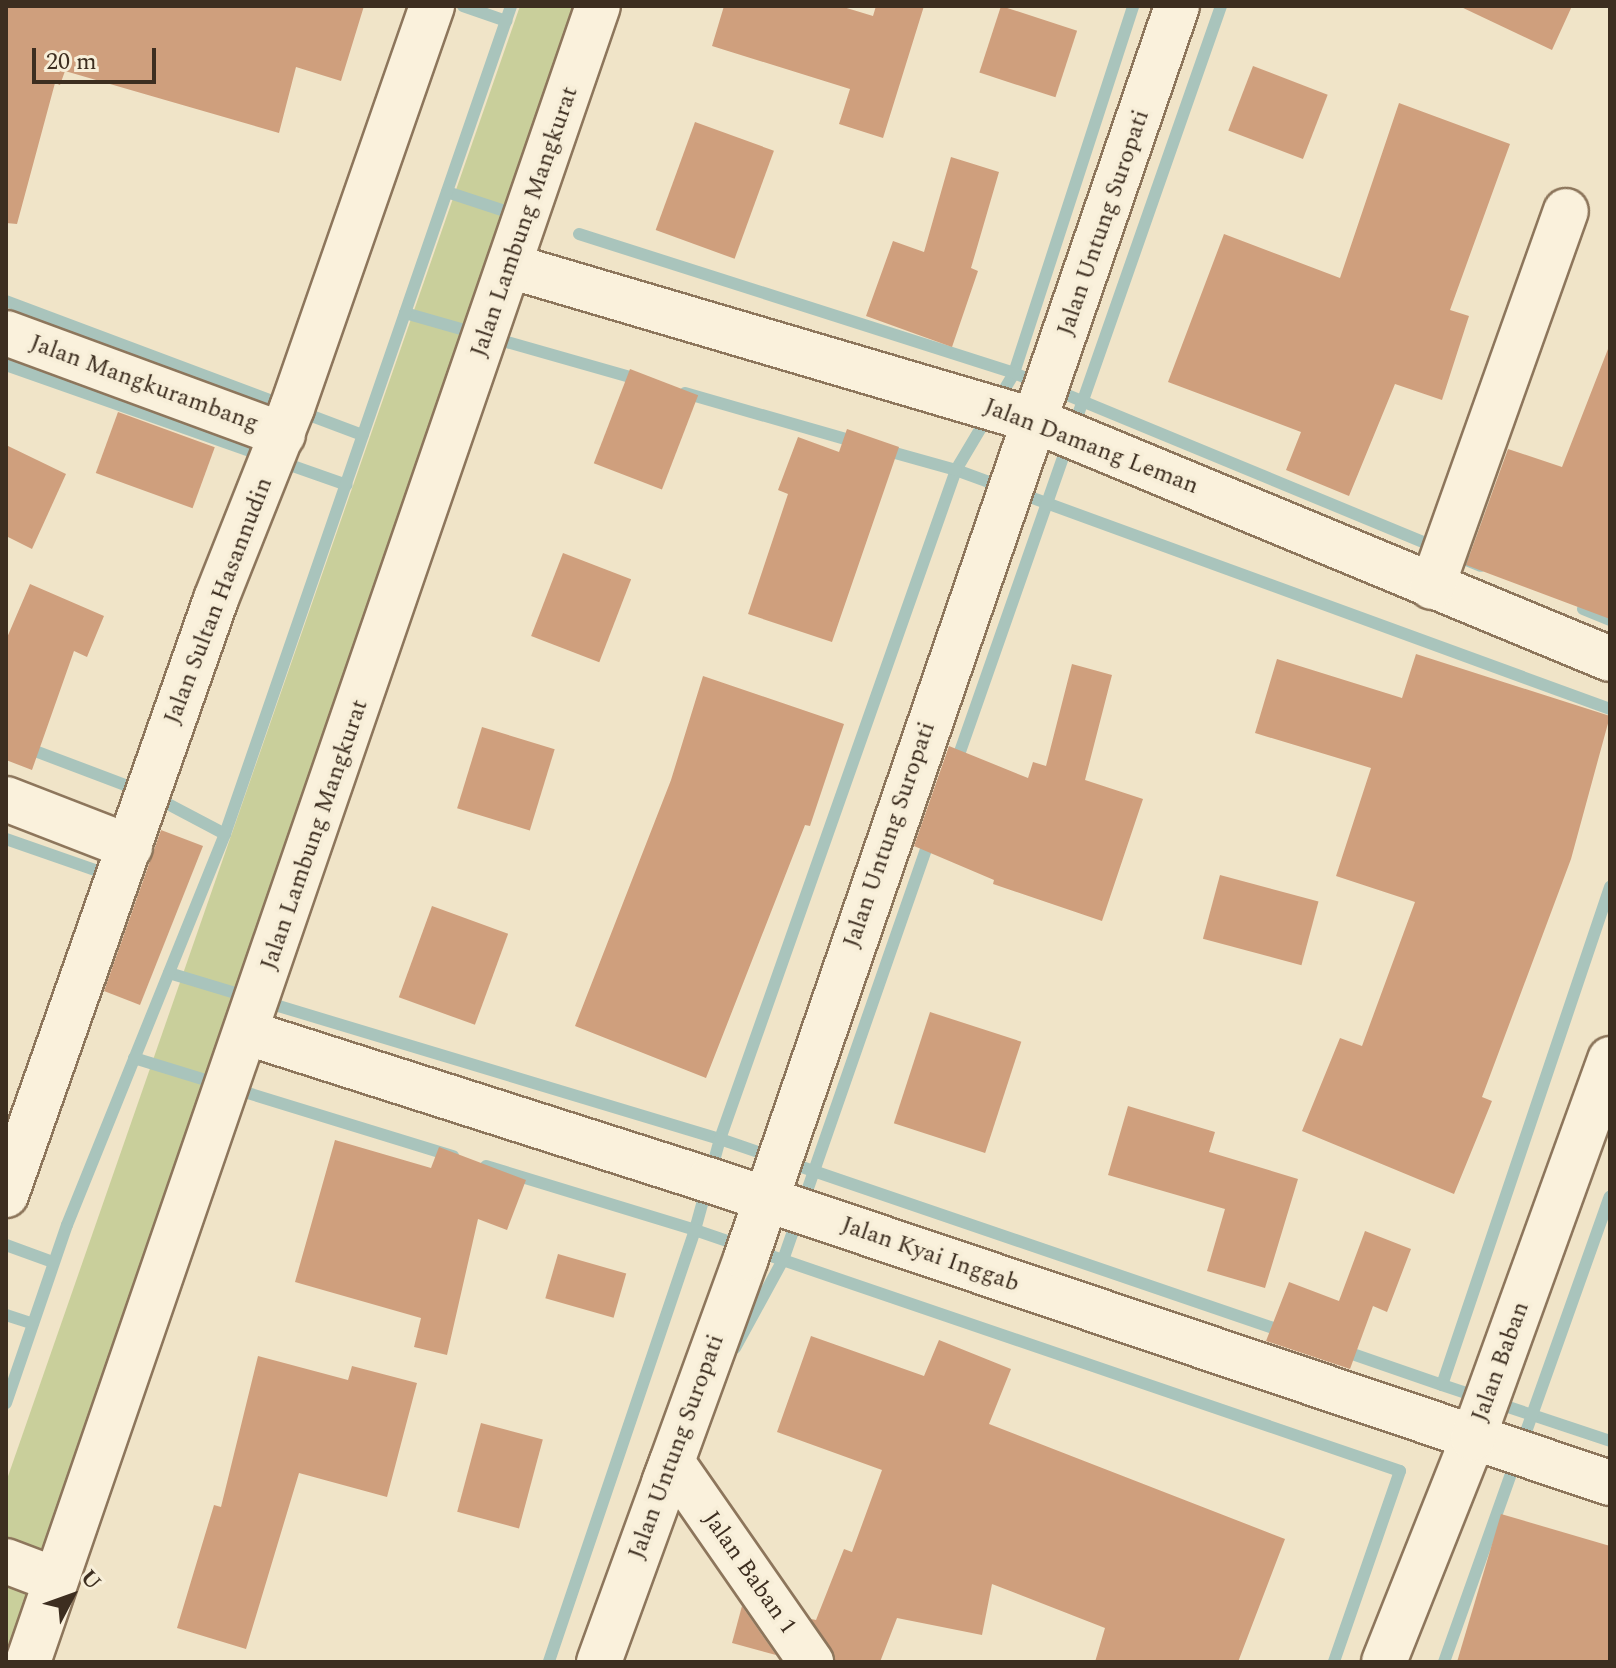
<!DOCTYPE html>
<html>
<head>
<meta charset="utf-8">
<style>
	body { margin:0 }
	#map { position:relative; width:1616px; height:1668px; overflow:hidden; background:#f0e4c8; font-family:Spectral,serif }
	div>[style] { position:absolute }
	.green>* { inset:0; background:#c9cf9b }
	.stream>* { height:12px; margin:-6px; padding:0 6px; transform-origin:6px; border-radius:6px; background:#a9c4bc }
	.building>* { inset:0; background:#cf9f7d; transform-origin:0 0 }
	.roads { filter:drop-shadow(2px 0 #8d765c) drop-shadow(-2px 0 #8d765c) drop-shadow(0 2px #8d765c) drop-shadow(0 -2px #8d765c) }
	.minor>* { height:44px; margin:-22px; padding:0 22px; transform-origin:22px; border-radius:22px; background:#faf1dc }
	.tertiary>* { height:44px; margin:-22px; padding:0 22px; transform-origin:22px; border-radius:22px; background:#faf1dc }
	span { translate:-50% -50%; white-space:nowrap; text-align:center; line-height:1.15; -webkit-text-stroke:7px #f7eed8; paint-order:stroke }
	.street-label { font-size:24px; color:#3d2e20 }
	.frame { position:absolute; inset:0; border:8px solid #3d2e20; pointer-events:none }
	.north { position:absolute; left:32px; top:1556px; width:80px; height:80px; -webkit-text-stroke:6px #f7eed8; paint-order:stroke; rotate:49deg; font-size:22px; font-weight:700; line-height:32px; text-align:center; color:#3d2e20 }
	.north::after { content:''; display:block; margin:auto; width:28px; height:36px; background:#3d2e20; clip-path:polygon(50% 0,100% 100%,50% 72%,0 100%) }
	.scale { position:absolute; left:32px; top:48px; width:124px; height:36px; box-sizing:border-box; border:4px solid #3d2e20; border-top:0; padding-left:10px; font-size:24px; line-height:28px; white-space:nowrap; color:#3d2e20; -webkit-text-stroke:6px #f7eed8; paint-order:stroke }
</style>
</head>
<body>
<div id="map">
	<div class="green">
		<i style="clip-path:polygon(520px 6px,588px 6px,18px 1662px,6px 1662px,6px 1482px)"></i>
	</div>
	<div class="stream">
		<i style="left:463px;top:6px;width:46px;rotate:19.2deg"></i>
		<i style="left:447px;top:192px;width:64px;rotate:18.2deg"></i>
		<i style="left:579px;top:234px;width:457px;rotate:17.7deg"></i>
		<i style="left:1014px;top:373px;width:386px;rotate:-72deg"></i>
		<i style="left:6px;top:301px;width:381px;rotate:20.6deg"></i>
		<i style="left:405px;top:313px;width:244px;rotate:15.9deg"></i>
		<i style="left:6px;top:365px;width:361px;rotate:19.4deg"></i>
		<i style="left:685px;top:393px;width:181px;rotate:16deg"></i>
		<i style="left:998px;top:400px;width:31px;rotate:-59deg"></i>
		<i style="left:1014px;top:373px;width:505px;rotate:22.45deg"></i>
		<i style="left:988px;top:416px;width:63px;rotate:120.7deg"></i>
		<i style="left:956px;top:470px;width:696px;rotate:20.07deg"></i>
		<i style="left:1583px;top:609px;width:29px;rotate:22deg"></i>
		<i style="left:6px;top:740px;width:153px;rotate:20.7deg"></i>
		<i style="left:149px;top:794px;width:86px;rotate:27.8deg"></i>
		<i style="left:955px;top:766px;width:805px;rotate:-70.71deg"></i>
		<i style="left:6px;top:839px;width:112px;rotate:19.2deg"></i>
		<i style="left:169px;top:973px;width:575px;rotate:16.77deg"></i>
		<i style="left:720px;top:1139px;width:709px;rotate:-70.57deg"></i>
		<i style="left:956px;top:470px;width:78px;rotate:-164.4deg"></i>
		<i style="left:134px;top:1058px;width:334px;rotate:17.1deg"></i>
		<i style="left:486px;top:1166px;width:219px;rotate:17deg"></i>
		<i style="left:695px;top:1230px;width:456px;rotate:108.7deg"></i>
		<i style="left:6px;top:1245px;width:50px;rotate:19.9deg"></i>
		<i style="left:6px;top:1315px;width:28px;rotate:18deg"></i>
		<i style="left:1285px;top:1332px;width:597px;rotate:-161.14deg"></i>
		<i style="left:720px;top:1139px;width:94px;rotate:105.4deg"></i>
		<i style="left:695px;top:1230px;width:745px;rotate:18.87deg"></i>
		<i style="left:1400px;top:1471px;width:202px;rotate:109.1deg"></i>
		<i style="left:735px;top:1348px;width:100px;rotate:-61.4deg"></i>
		<i style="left:783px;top:1260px;width:449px;rotate:-70.8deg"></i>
		<i style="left:1341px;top:1350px;width:107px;rotate:19.1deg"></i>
		<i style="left:1442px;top:1385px;width:526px;rotate:-71.36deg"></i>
		<i style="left:1442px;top:1385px;width:177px;rotate:18.4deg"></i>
		<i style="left:6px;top:1403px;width:188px;rotate:-71.1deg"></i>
		<i style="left:67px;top:1225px;width:422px;rotate:-68deg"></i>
		<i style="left:225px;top:834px;width:876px;rotate:-70.94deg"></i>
		<i style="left:1444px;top:1662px;width:494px;rotate:-70.4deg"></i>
	</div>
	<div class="building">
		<i style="clip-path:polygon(6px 6px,364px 6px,341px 81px,296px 67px,279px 133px,65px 71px,60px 85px,55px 83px,17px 224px,6px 223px)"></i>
		<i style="clip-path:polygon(724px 6px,840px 6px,873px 16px,876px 6px,924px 6px,883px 138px,839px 124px,850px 89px,712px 46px)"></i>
		<i style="left:1001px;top:6px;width:80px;height:70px;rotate:18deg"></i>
		<i style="clip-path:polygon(1459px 6px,1572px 6px,1552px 50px)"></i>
		<i style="left:1253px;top:66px;width:80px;height:69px;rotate:21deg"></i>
		<i style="clip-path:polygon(1399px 103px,1510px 144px,1450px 310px,1469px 316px,1442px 400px,1395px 384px,1349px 496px,1286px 470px,1301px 432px,1168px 382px,1224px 234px,1340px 278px)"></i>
		<i style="left:695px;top:122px;width:84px;height:115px;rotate:20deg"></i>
		<i style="clip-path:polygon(951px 157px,999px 172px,971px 268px,978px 271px,952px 347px,866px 316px,893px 241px,924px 252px)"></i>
		<i style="clip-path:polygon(1608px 349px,1610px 350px,1610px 619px,1466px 565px,1508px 449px,1562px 467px)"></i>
		<i style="left:630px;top:369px;width:73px;height:101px;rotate:21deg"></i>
		<i style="left:118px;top:412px;width:103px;height:65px;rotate:20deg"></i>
		<i style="clip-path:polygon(847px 429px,899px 447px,832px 642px,748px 614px,788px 494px,778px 490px,798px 437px,839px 452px)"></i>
		<i style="clip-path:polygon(6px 445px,66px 474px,32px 549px,6px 536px)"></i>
		<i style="left:563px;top:553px;width:73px;height:89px;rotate:21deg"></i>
		<i style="clip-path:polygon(30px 584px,104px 616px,87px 657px,74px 651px,32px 770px,6px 760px,6px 640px)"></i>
		<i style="clip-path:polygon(1416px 654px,1610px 716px,1571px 859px,1482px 1097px,1492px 1101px,1454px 1194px,1302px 1131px,1340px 1038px,1362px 1046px,1415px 902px,1336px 876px,1371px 768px,1255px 733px,1277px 659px,1402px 698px)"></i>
		<i style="clip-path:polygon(1072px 664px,1112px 675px,1085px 780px,1143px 799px,1102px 921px,993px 884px,994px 880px,914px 846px,949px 746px,1028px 778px,1033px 762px,1046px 766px)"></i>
		<i style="clip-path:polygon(703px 676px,844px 724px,810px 826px,805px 825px,706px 1078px,575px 1026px,671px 780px)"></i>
		<i style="left:482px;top:727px;width:76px;height:85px;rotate:17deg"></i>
		<i style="clip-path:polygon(161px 830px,203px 846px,140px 1005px,104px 991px)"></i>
		<i style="left:1220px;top:875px;width:102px;height:66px;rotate:15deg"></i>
		<i style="left:432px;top:906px;width:81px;height:97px;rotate:20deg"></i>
		<i style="left:930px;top:1012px;width:96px;height:117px;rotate:18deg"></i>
		<i style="clip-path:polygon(1128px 1106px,1215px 1132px,1209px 1152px,1298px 1179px,1265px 1288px,1207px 1271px,1225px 1209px,1108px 1175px)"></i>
		<i style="clip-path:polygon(335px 1140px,431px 1168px,439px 1147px,526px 1180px,507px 1230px,478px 1219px,447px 1355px,414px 1347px,421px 1318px,295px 1282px)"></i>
		<i style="clip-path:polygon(1365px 1231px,1411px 1249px,1387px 1312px,1373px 1306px,1350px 1369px,1266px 1341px,1289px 1282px,1339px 1301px)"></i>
		<i style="left:558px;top:1254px;width:71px;height:46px;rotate:16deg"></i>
		<i style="clip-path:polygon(811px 1336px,924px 1376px,939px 1340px,1011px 1369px,989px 1424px,1285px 1539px,1238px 1662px,1095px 1662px,1105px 1628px,992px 1584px,982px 1635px,897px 1618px,880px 1662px,836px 1662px,811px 1619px,816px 1620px,844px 1549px,852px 1552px,882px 1470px,777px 1432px)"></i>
		<i style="clip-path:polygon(258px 1356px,348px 1380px,352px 1366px,417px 1383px,387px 1497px,299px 1473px,246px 1649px,177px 1628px,214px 1505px,221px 1507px)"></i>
		<i style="left:481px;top:1423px;width:64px;height:92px;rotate:15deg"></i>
		<i style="clip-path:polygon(1501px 1514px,1610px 1546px,1610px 1662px,1457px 1662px)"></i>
		<i style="clip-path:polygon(742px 1606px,776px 1655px,732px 1643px)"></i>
	</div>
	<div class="roads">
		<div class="minor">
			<i style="left:510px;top:266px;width:548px;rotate:16.42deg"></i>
			<i style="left:1036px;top:421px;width:621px;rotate:22.52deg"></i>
			<i style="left:6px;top:333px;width:295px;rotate:20.2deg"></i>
			<i style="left:1432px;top:587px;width:399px;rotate:-70.4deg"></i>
			<i style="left:6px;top:799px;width:133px;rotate:21.2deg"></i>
			<i style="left:248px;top:1033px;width:484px;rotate:17.7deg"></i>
			<i style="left:709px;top:1180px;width:951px;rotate:18.59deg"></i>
			<i style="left:664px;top:1483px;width:22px;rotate:-69deg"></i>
			<i style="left:672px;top:1462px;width:244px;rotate:55.2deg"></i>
			<i style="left:6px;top:1561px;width:53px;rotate:20.8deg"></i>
			<i style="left:599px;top:1662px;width:430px;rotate:-70deg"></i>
			<i style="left:746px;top:1258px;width:1324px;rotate:-71deg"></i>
			<i style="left:1384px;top:1662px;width:241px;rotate:-68.3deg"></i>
			<i style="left:1473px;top:1438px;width:403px;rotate:-70.1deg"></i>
		</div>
		<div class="tertiary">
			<i style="left:6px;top:1195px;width:632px;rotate:-70.59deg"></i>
			<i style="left:216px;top:599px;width:206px;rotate:-68.3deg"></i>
			<i style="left:292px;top:408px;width:426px;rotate:-70.8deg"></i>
			<i style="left:28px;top:1662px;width:1751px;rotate:-71.01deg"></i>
		</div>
	</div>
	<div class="street-label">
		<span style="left:525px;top:222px;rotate:-71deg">Jalan Lambung Mangkurat</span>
		<span style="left:1104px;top:223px;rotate:-71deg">Jalan Untung Suropati</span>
		<span style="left:144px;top:384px;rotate:20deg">Jalan Mangkurambang</span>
		<span style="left:1091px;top:447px;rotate:21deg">Jalan Damang Leman</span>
		<span style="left:219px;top:601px;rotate:-69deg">Jalan Sultan Hasannudin</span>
		<span style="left:315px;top:835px;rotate:-71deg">Jalan Lambung Mangkurat</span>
		<span style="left:890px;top:835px;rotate:-71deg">Jalan Untung Suropati</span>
		<span style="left:930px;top:1255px;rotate:19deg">Jalan Kyai Inggab</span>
		<span style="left:1501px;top:1362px;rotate:-70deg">Jalan Baban</span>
		<span style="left:677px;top:1447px;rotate:-70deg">Jalan Untung Suropati</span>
		<span style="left:749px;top:1573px;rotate:55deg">Jalan Baban 1</span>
	</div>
	<div class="frame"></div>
	<div class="north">U</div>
	<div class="scale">20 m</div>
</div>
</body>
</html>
